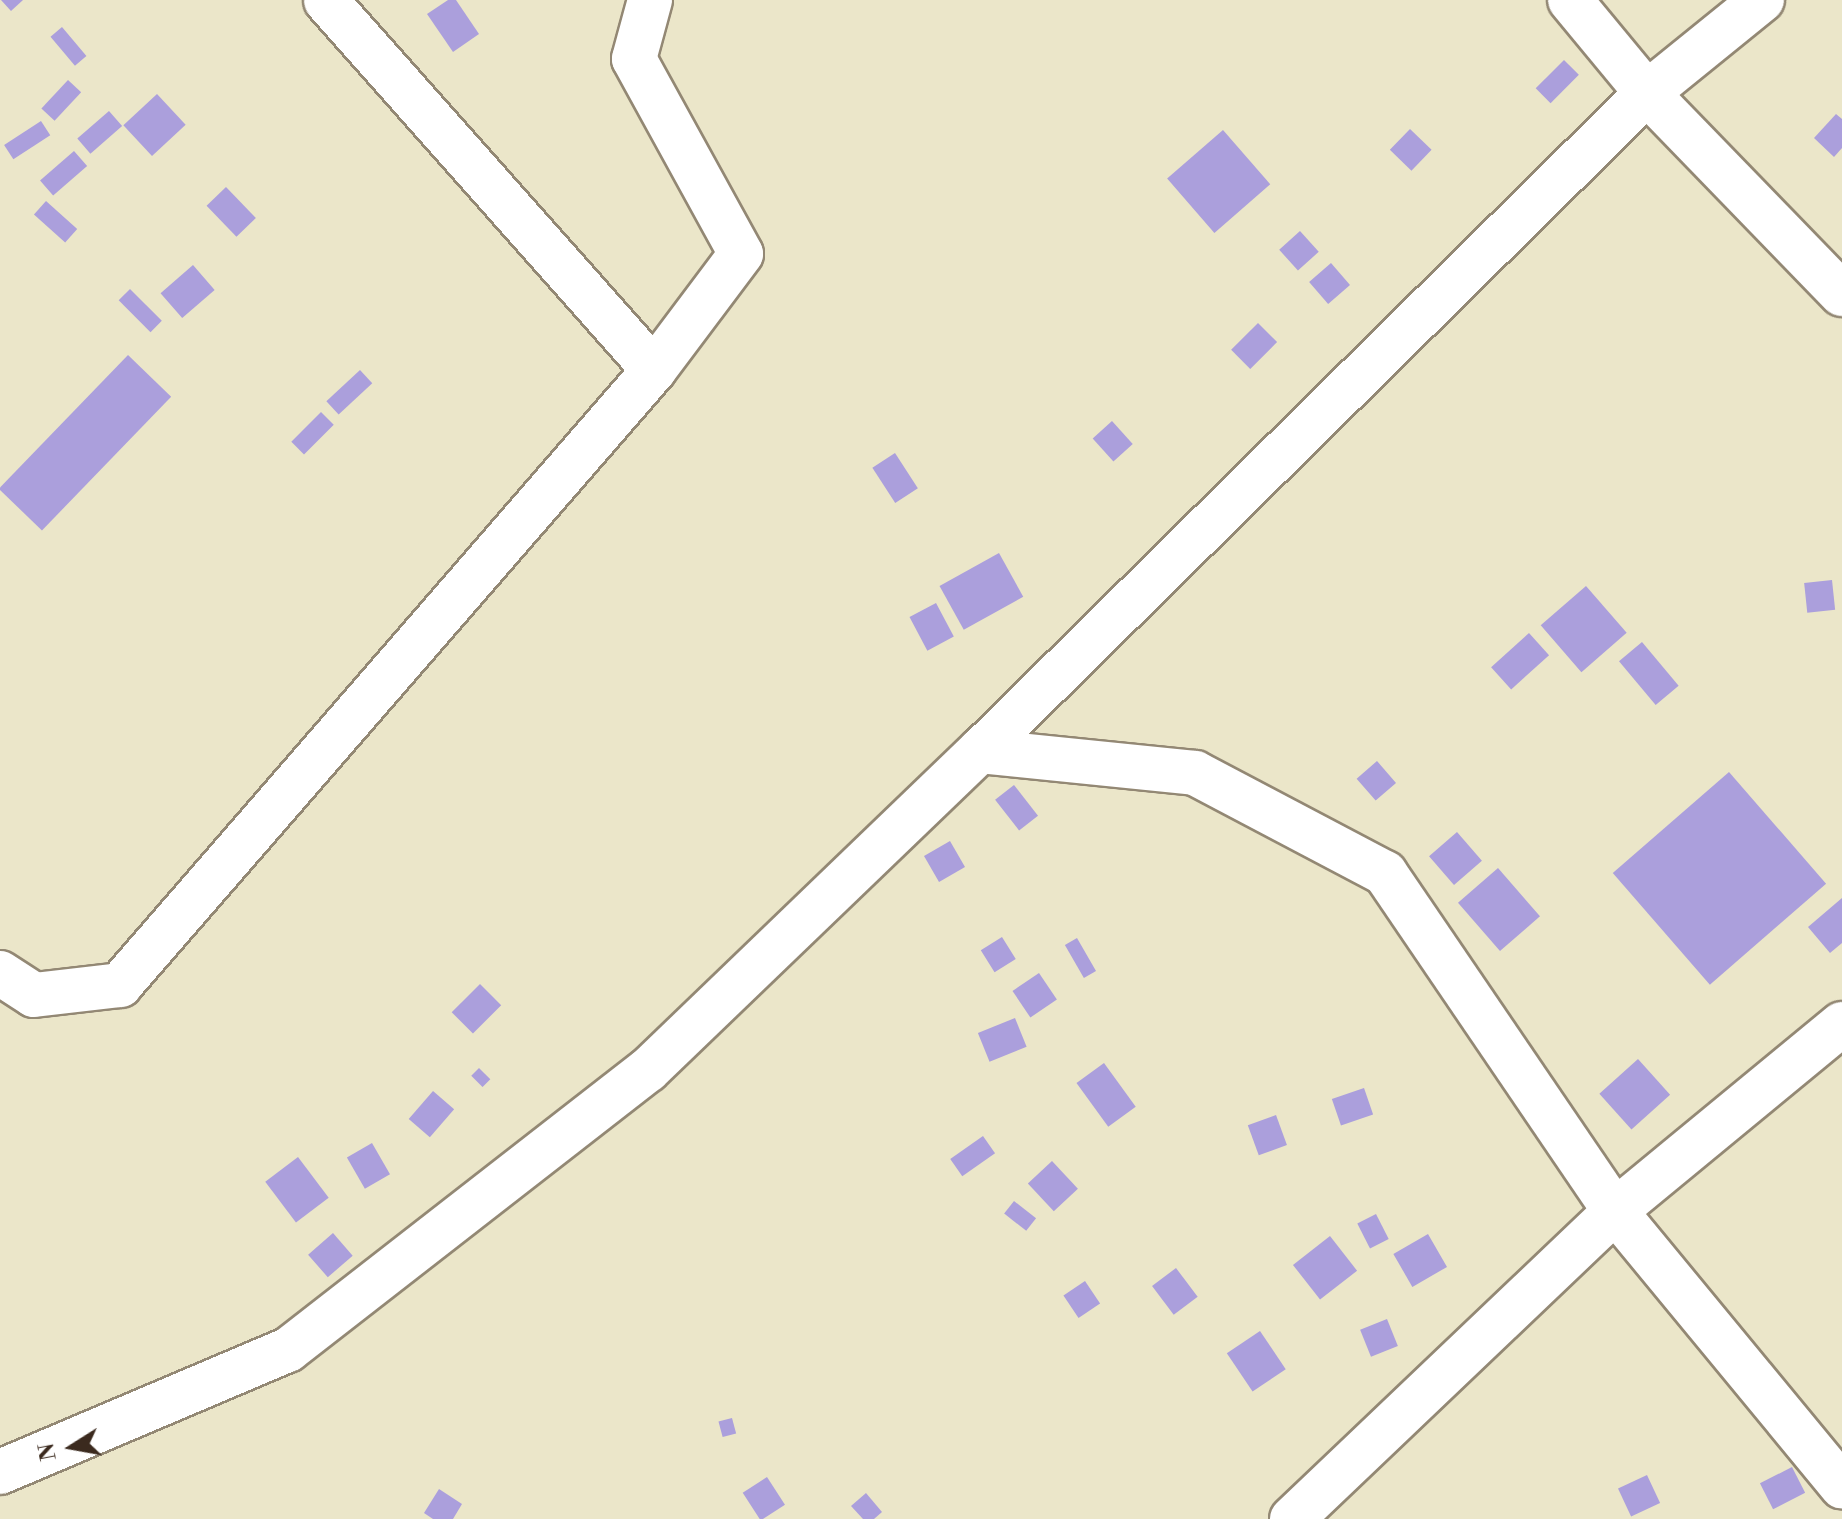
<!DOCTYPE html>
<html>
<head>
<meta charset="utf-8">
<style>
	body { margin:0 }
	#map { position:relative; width:1842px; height:1519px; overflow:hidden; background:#ebe6c9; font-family:"Libre Bodoni",serif }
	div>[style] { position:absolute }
	.building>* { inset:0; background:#ab9fdc; transform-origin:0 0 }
	.roads { filter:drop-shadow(2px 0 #938874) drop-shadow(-2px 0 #938874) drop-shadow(0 2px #938874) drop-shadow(0 -2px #938874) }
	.street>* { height:44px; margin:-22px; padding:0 22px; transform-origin:22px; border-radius:22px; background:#fff }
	span { translate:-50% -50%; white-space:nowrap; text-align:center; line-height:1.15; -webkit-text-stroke:6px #fff; paint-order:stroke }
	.north { position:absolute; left:32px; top:1407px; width:80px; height:80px; -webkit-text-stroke:6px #fff; paint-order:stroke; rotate:259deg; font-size:22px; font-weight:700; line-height:32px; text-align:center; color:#3b2a1e }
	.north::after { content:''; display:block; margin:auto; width:28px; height:36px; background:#3b2a1e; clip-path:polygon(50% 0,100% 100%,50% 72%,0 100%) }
</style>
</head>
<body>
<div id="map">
	<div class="building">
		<i style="clip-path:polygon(1px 0,23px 0,11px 11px)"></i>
		<i style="clip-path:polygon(448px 0,456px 0,479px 34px,453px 52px,427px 14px)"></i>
		<i style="left:62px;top:27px;width:38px;height:15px;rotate:50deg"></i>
		<i style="left:1564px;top:60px;width:21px;height:40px;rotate:45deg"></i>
		<i style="left:68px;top:80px;width:18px;height:39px;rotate:43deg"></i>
		<i style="left:157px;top:94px;width:42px;height:46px;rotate:47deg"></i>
		<i style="left:109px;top:111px;width:20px;height:42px;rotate:49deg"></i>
		<i style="clip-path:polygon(1836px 114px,1842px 119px,1842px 148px,1834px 157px,1814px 138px)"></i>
		<i style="left:41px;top:121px;width:17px;height:44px;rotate:57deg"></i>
		<i style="left:1410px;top:129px;width:30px;height:29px;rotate:44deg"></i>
		<i style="left:1223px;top:130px;width:72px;height:74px;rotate:49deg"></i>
		<i style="left:74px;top:151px;width:20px;height:45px;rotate:49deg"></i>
		<i style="left:226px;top:187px;width:43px;height:27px;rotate:46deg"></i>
		<i style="left:46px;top:201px;width:42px;height:18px;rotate:42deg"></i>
		<i style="left:1300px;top:231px;width:28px;height:28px;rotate:48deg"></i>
		<i style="left:1331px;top:263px;width:29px;height:29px;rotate:49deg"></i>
		<i style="left:193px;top:265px;width:33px;height:43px;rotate:49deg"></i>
		<i style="left:130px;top:289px;width:45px;height:16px;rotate:45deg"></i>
		<i style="left:1258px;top:323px;width:27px;height:38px;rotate:45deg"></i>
		<i style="left:128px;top:355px;width:60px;height:186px;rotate:44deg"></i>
		<i style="left:360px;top:370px;width:18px;height:46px;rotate:47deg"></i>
		<i style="left:321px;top:412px;width:18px;height:42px;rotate:45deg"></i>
		<i style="left:1112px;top:421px;width:31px;height:26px;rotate:48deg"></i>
		<i style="left:895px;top:453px;width:42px;height:27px;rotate:57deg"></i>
		<i style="left:999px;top:553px;width:50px;height:68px;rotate:61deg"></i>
		<i style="left:1832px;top:580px;width:30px;height:28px;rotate:84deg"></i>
		<i style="left:1586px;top:586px;width:62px;height:60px;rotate:49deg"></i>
		<i style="left:936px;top:603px;width:38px;height:30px;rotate:62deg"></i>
		<i style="left:1529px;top:633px;width:30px;height:51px;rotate:48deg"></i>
		<i style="left:1642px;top:642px;width:57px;height:30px;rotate:50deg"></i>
		<i style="left:1377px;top:761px;width:29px;height:27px;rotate:49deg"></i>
		<i style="left:1729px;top:772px;width:148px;height:154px;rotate:49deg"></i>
		<i style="left:1014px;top:785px;width:39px;height:24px;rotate:52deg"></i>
		<i style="left:1457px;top:832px;width:38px;height:37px;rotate:49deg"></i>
		<i style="left:950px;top:841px;width:30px;height:30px;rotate:60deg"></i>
		<i style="left:1498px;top:868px;width:64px;height:53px;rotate:49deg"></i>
		<i style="clip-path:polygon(1842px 898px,1842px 943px,1830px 953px,1808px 927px)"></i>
		<i style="left:1002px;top:937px;width:26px;height:25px;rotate:58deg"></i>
		<i style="left:1077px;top:938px;width:38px;height:14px;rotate:60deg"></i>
		<i style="left:1039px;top:973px;width:32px;height:32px;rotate:56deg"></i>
		<i style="left:480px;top:984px;width:30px;height:40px;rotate:45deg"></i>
		<i style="left:1015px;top:1018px;width:31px;height:40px;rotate:68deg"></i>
		<i style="left:1638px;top:1059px;width:48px;height:52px;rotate:48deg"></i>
		<i style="left:1104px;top:1063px;width:54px;height:34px;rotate:54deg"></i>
		<i style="left:479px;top:1068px;width:16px;height:11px;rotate:45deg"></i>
		<i style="left:1364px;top:1088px;width:28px;height:34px;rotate:71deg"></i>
		<i style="left:433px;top:1091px;width:28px;height:37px;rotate:41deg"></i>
		<i style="left:1276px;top:1115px;width:32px;height:30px;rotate:70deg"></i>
		<i style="left:983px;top:1136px;width:21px;height:40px;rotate:55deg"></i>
		<i style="left:372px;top:1143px;width:36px;height:29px;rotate:60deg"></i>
		<i style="left:298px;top:1157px;width:51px;height:41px;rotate:53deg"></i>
		<i style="left:1052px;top:1161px;width:38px;height:33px;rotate:47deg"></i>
		<i style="left:1014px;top:1201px;width:28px;height:16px;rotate:38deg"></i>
		<i style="left:1376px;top:1214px;width:28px;height:21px;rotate:63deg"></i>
		<i style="left:333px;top:1233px;width:30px;height:33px;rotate:49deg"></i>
		<i style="left:1428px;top:1234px;width:38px;height:40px;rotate:60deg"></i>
		<i style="left:1330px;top:1236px;width:44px;height:47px;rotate:52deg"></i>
		<i style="left:1176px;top:1268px;width:36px;height:30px;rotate:53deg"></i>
		<i style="left:1085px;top:1281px;width:27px;height:26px;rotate:56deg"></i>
		<i style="left:1387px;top:1319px;width:29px;height:29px;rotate:68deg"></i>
		<i style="left:1260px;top:1331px;width:46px;height:40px;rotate:56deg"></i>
		<i style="left:732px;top:1418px;width:16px;height:14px;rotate:75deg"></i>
		<i style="left:1792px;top:1467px;width:29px;height:36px;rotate:63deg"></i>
		<i style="left:1647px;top:1475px;width:31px;height:32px;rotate:65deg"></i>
		<i style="left:767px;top:1477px;width:33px;height:29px;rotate:57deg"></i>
		<i style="clip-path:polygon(439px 1489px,462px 1504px,453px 1519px,433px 1519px,424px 1513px)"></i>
		<i style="clip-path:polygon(866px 1493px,882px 1512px,874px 1519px,863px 1519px,851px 1506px)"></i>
	</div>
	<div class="roads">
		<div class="street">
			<i style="left:650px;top:0;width:61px;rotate:105.2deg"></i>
			<i style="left:634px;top:59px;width:222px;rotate:61.2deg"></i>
			<i style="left:741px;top:254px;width:145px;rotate:126.9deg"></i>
			<i style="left:1570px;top:0;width:121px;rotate:50.4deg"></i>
			<i style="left:1647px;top:93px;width:280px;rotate:45.9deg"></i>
			<i style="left:980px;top:751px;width:216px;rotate:5.8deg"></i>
			<i style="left:1195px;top:773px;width:215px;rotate:27.8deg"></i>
			<i style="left:1385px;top:873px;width:409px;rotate:55.8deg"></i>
			<i style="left:1615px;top:1211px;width:357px;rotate:50.5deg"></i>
			<i style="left:0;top:973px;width:40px;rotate:32.9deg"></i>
			<i style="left:34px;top:995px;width:87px;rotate:-6.6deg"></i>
			<i style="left:120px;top:985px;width:814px;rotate:-49.03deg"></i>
			<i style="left:654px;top:370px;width:494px;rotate:-131.6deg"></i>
			<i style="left:0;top:1472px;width:313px;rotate:-23deg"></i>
			<i style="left:288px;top:1350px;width:456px;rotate:-37.9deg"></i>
			<i style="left:648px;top:1070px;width:460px;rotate:-43.9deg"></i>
			<i style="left:980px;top:751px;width:937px;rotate:-44.61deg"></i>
			<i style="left:1647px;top:93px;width:148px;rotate:-39deg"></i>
			<i style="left:1292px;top:1519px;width:446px;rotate:-43.6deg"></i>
			<i style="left:1615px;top:1211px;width:294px;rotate:-39.5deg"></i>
		</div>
	</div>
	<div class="north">N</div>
</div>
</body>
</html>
